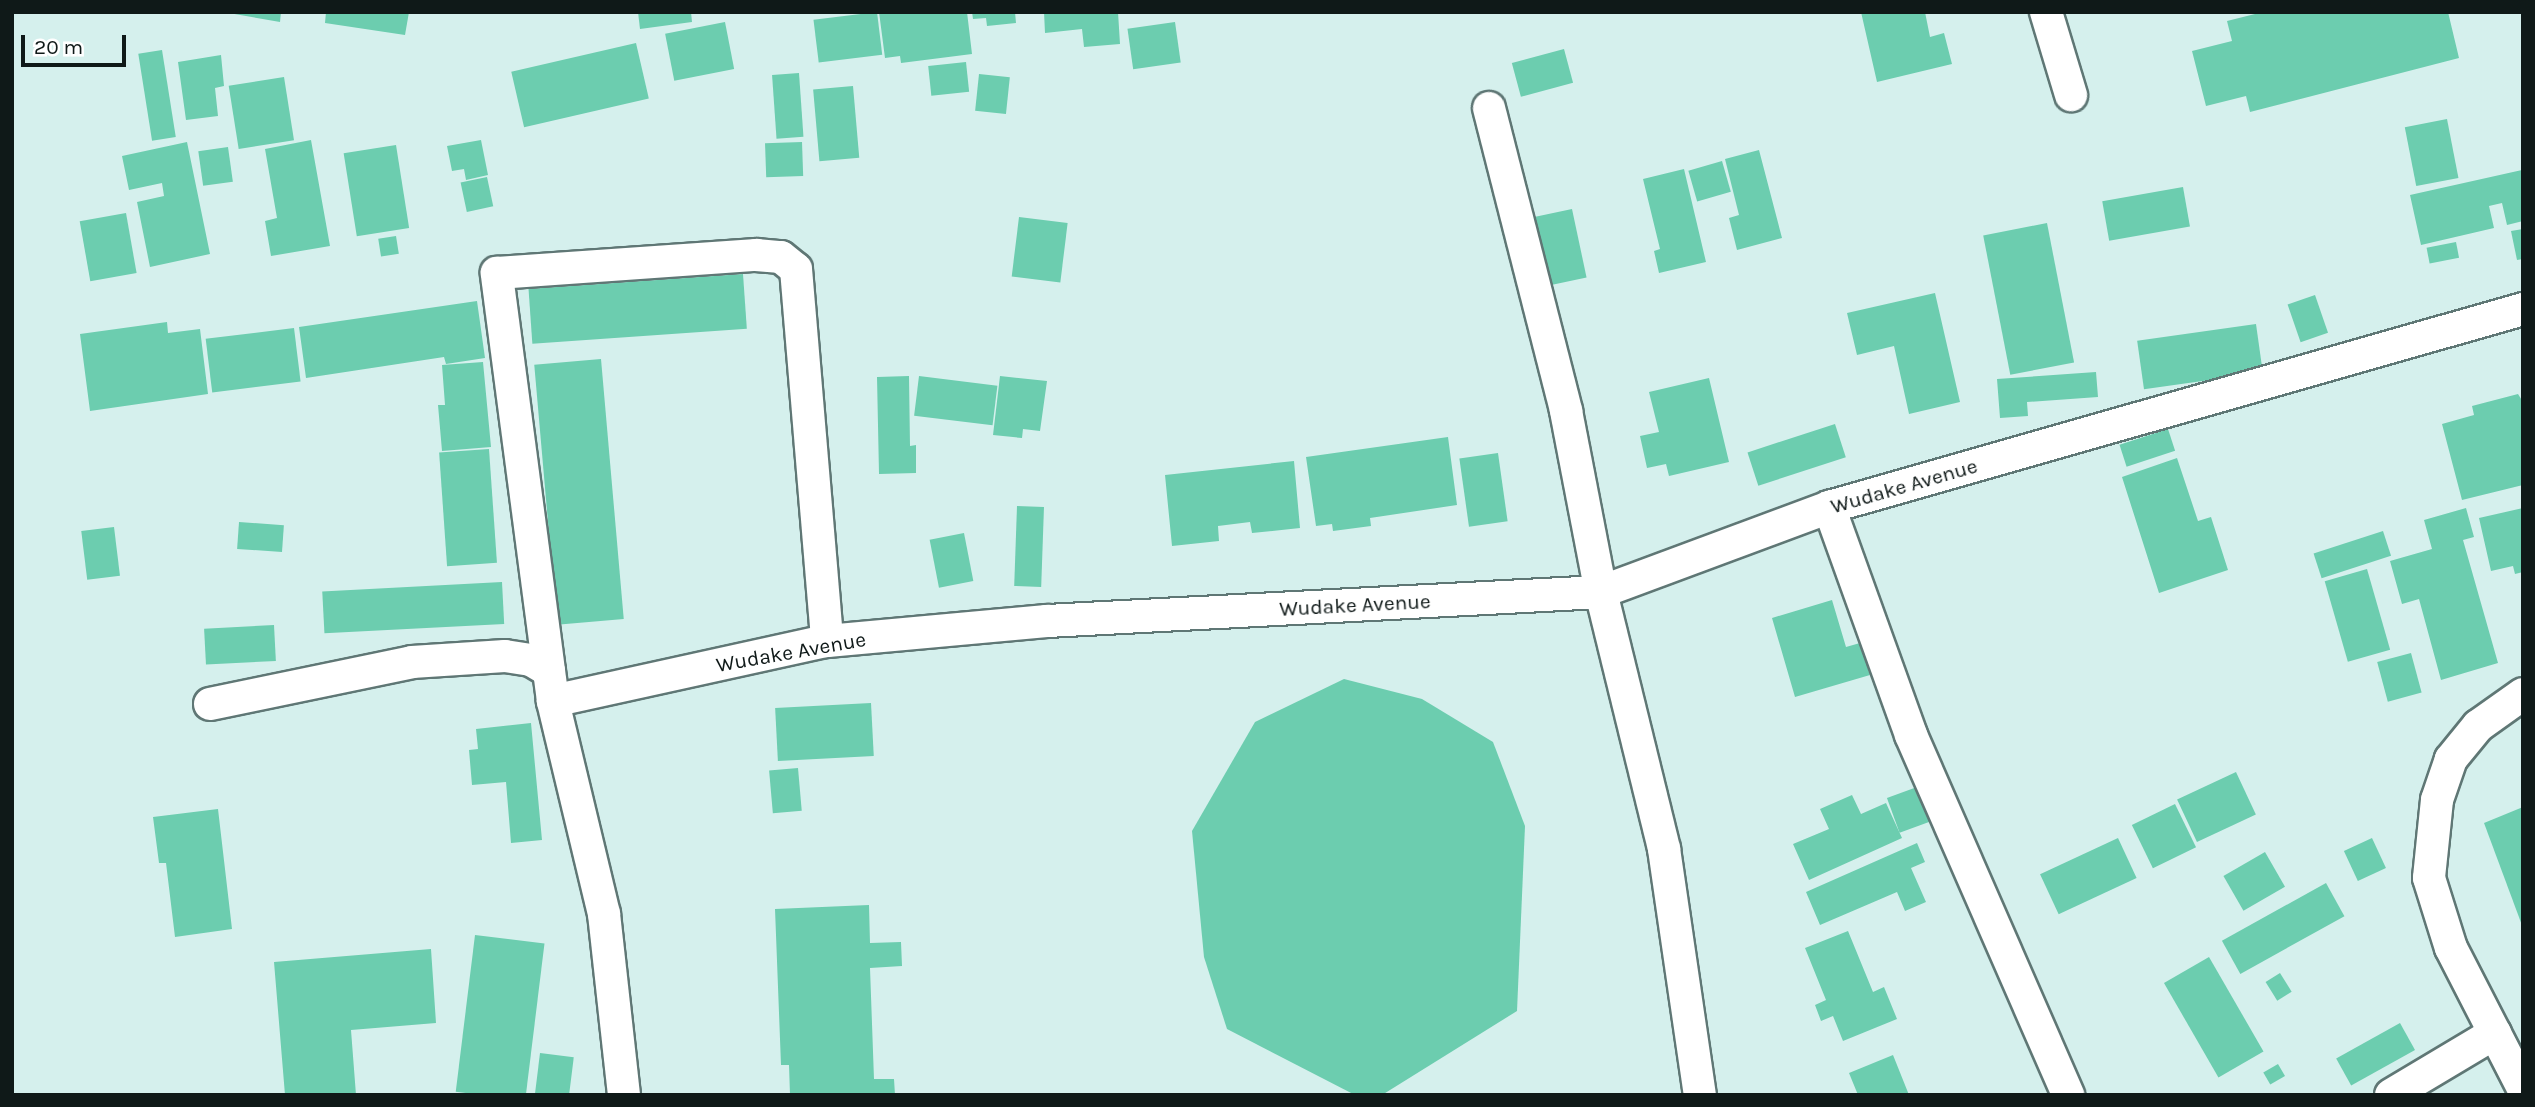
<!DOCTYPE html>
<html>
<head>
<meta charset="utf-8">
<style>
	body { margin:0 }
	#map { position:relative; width:2535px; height:1107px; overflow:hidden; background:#d5f0ed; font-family:Karla,sans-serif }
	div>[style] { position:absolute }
	.building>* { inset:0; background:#6ccdaf; transform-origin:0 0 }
	.roads { filter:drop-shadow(2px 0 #5f7775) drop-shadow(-2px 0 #5f7775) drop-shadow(0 2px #5f7775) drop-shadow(0 -2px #5f7775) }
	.street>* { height:32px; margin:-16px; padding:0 16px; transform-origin:16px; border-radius:16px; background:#fff }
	span { translate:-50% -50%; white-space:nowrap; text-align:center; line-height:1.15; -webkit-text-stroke:5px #fff; paint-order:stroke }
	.street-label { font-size:21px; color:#0f1918 }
	.frame { position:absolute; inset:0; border:14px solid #0f1918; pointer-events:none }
	.scale { position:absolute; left:21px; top:35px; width:105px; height:32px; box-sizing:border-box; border:4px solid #0f1918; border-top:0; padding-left:9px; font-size:21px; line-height:24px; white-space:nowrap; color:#0f1918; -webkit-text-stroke:5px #fff; paint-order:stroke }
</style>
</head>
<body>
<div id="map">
	<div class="building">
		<i style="clip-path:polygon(223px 12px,281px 12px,280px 22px)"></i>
		<i style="clip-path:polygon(326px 12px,409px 12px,405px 35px,325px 23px)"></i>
		<i style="clip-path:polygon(638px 12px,691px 12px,692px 22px,640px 29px)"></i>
		<i style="left:877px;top:12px;width:43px;height:64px;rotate:83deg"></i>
		<i style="clip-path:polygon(879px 12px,967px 12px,972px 54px,901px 63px,900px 56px,885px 58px)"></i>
		<i style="clip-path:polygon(972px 12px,1015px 12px,1016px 23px,987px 26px,986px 18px,973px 19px)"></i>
		<i style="clip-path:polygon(1044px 12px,1118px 12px,1120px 44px,1084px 47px,1082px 29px,1045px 33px)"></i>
		<i style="clip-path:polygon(1861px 12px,1925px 12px,1930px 37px,1944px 33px,1952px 64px,1877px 82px)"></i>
		<i style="clip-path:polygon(2263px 12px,2448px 12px,2459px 58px,2250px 112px,2246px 96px,2206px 106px,2192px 51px,2232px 41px,2227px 21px)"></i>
		<i style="left:725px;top:22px;width:48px;height:61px;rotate:79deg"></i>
		<i style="left:1175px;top:22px;width:41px;height:48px;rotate:82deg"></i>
		<i style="left:636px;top:43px;width:57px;height:128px;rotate:77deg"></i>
		<i style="left:1564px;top:49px;width:35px;height:54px;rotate:75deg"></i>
		<i style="left:162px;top:50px;width:88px;height:24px;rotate:81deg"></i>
		<i style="clip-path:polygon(221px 55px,224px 86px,215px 88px,218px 116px,186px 120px,178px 62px)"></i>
		<i style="left:966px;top:62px;width:30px;height:38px;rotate:84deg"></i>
		<i style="left:799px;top:73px;width:64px;height:27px;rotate:86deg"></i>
		<i style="left:979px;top:74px;width:31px;height:37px;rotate:6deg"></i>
		<i style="left:284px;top:77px;width:64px;height:56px;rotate:81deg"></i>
		<i style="left:853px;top:86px;width:72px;height:40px;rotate:85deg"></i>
		<i style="left:2447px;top:119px;width:60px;height:43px;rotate:79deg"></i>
		<i style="clip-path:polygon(311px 140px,330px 246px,271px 256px,265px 221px,277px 218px,265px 149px)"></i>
		<i style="clip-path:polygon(481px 140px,488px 175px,466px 180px,464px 169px,452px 171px,447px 146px)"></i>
		<i style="clip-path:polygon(187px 142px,210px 254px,150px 267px,137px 202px,164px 196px,162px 183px,129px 190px,122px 156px)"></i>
		<i style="left:802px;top:142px;width:34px;height:37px;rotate:88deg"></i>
		<i style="left:396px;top:145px;width:84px;height:53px;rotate:81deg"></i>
		<i style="left:228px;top:147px;width:35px;height:30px;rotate:82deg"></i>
		<i style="clip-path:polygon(1759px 150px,1782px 238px,1737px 250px,1729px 218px,1739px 215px,1725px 159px)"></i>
		<i style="left:1722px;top:161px;width:32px;height:35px;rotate:74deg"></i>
		<i style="clip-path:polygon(1684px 169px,1706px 262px,1659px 273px,1654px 251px,1660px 249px,1643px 179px)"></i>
		<i style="clip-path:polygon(2522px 170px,2523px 221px,2507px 225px,2502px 203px,2489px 206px,2494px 228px,2421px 245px,2410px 195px)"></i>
		<i style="left:487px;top:177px;width:30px;height:27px;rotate:78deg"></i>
		<i style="left:2183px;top:187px;width:40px;height:82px;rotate:80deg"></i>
		<i style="left:1572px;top:209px;width:70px;height:41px;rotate:78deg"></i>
		<i style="left:126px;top:213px;width:61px;height:47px;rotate:80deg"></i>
		<i style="left:1019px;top:217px;width:49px;height:60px;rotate:7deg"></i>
		<i style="left:2047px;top:223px;width:142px;height:65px;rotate:79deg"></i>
		<i style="clip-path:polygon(2523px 229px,2523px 259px,2517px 260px,2511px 231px)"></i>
		<i style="left:396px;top:236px;width:18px;height:18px;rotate:81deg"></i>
		<i style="left:2456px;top:242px;width:16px;height:30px;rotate:79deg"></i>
		<i style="left:743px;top:274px;width:55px;height:215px;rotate:86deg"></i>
		<i style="clip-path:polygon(1935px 293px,1960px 402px,1909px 414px,1894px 346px,1857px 355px,1847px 313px)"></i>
		<i style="left:2315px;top:295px;width:40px;height:29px;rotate:71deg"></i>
		<i style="clip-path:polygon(477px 301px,485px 358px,446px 364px,444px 357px,306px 378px,299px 327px)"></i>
		<i style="clip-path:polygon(167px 322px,168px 333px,200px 329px,208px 394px,90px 411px,80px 334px)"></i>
		<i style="left:2256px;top:324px;width:49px;height:120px;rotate:82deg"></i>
		<i style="left:294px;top:328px;width:54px;height:89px;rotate:83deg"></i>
		<i style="left:601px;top:359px;width:261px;height:67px;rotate:85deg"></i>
		<i style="clip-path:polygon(483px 362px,491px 447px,442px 451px,438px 405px,445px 405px,442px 365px)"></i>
		<i style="clip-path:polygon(2096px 372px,2098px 397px,2027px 402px,2028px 416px,2000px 418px,1997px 379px)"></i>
		<i style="clip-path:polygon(909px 376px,910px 446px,916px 445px,916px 473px,879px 474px,877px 377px)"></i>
		<i style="left:919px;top:376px;width:79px;height:40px;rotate:7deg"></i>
		<i style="clip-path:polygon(1000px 376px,1047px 381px,1040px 431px,1023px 429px,1022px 438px,993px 435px)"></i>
		<i style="clip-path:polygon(1709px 378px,1729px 462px,1669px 476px,1666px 464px,1647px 468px,1640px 436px,1659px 432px,1649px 392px)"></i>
		<i style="clip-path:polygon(2518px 394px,2523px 402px,2523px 485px,2462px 500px,2442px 424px,2474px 415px,2472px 406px)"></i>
		<i style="left:1835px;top:424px;width:35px;height:92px;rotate:72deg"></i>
		<i style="left:2168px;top:429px;width:23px;height:51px;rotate:72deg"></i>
		<i style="clip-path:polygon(1448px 437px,1457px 505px,1370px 518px,1371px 526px,1333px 531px,1332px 524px,1316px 526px,1306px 457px)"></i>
		<i style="left:489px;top:449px;width:114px;height:50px;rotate:86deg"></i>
		<i style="left:1498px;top:453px;width:69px;height:39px;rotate:82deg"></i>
		<i style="clip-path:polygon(2177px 458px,2198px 521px,2211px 517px,2228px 570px,2159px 593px,2122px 477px)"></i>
		<i style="clip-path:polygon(1294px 461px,1300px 528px,1252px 533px,1250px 522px,1218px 526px,1219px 541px,1172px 546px,1165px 475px)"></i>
		<i style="left:1017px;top:506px;width:27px;height:80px;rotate:2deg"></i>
		<i style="clip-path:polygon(2466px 508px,2474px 537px,2463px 540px,2498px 663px,2441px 680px,2419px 599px,2402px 604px,2390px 561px,2432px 549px,2424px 520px)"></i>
		<i style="clip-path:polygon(2523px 508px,2523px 572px,2515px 574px,2513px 566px,2491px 571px,2479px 518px)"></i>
		<i style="left:239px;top:522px;width:45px;height:27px;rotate:4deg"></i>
		<i style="left:114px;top:527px;width:49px;height:33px;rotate:83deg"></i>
		<i style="left:2383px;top:531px;width:26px;height:73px;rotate:72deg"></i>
		<i style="left:964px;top:533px;width:49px;height:35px;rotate:79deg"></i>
		<i style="left:2367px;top:569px;width:84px;height:44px;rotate:74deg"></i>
		<i style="left:502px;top:582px;width:42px;height:180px;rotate:87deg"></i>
		<i style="clip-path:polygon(1832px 600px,1846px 647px,1860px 643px,1870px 675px,1795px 697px,1772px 618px)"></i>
		<i style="left:274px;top:625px;width:36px;height:70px;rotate:87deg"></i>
		<i style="left:2411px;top:653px;width:41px;height:35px;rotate:75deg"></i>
		<i style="clip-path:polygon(1344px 679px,1422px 699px,1493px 742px,1525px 826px,1517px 1011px,1382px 1095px,1355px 1095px,1227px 1029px,1204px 957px,1192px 831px,1255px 722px)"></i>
		<i style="left:871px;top:703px;width:53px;height:96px;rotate:87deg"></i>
		<i style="clip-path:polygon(531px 723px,542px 840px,511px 843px,506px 782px,472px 785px,469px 750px,478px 749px,476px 729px)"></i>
		<i style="left:798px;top:768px;width:43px;height:29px;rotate:85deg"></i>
		<i style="left:2236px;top:772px;width:47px;height:65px;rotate:65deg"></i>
		<i style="left:1917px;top:787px;width:37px;height:32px;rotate:70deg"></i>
		<i style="clip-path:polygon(1852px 795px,1861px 814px,1886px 803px,1902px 838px,1809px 880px,1793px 844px,1829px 829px,1820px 809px)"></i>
		<i style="left:2175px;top:804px;width:48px;height:48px;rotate:64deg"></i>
		<i style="clip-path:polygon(2523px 807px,2523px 928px,2484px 823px)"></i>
		<i style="clip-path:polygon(218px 809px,232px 929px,175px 937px,166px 863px,159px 863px,153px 817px)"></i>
		<i style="left:2118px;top:838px;width:44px;height:86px;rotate:65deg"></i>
		<i style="left:2372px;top:838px;width:33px;height:31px;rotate:65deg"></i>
		<i style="clip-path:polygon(1917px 843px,1925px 862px,1911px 868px,1926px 902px,1905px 911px,1897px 892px,1820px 925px,1806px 892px)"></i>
		<i style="left:2265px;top:852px;width:40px;height:48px;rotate:60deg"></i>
		<i style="left:2326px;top:883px;width:38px;height:119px;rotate:61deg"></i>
		<i style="clip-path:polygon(869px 905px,870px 943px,901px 942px,902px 966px,870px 968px,874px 1079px,894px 1079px,895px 1095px,790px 1095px,789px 1065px,781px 1065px,775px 909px)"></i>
		<i style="clip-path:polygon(1848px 931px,1873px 992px,1884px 987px,1897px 1019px,1843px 1041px,1833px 1016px,1821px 1021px,1815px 1005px,1826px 1000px,1805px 948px)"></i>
		<i style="left:475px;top:935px;width:70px;height:158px;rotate:7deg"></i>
		<i style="clip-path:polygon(431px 949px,436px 1023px,351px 1030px,356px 1095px,285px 1095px,274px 962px)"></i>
		<i style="left:2209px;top:957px;width:109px;height:52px;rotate:60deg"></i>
		<i style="left:2280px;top:973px;width:22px;height:17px;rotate:58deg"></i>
		<i style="left:2400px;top:1023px;width:31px;height:73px;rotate:61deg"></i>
		<i style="left:540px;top:1053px;width:34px;height:42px;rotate:7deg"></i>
		<i style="clip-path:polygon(1893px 1055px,1909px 1095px,1858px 1095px,1849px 1073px)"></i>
		<i style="left:2278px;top:1064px;width:14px;height:17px;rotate:60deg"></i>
	</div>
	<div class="roads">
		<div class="street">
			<i style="left:2046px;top:12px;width:87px;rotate:73.2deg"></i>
			<i style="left:1489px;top:108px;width:313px;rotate:75.7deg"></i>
			<i style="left:1566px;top:411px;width:184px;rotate:79.1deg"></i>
			<i style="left:1601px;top:592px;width:265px;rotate:76.2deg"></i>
			<i style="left:1664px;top:849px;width:249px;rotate:81.7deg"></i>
			<i style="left:1829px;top:507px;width:242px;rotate:70.2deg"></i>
			<i style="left:1911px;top:735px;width:393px;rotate:66.4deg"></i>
			<i style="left:2523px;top:694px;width:55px;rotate:144.6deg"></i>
			<i style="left:2478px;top:726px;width:43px;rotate:129.3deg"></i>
			<i style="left:2451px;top:759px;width:43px;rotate:108.9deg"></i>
			<i style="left:2437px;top:800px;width:78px;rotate:95.9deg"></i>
			<i style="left:2429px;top:878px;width:73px;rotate:72.6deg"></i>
			<i style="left:2451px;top:948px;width:157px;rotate:62.8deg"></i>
			<i style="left:553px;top:701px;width:432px;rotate:-97.5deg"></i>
			<i style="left:497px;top:273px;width:260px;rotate:-4deg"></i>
			<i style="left:756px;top:255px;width:25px;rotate:5deg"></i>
			<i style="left:781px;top:257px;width:19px;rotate:39deg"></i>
			<i style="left:796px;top:269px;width:373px;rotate:85.2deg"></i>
			<i style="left:210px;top:704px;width:206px;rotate:-11.7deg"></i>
			<i style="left:412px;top:662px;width:93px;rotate:-3.7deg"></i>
			<i style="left:505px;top:656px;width:26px;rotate:9deg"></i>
			<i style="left:531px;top:660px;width:21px;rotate:31deg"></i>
			<i style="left:624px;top:1095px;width:182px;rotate:-96.3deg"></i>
			<i style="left:604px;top:914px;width:219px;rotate:-103.5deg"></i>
			<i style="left:553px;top:701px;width:280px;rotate:-12.4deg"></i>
			<i style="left:827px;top:641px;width:221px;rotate:-5.2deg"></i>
			<i style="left:1047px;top:621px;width:555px;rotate:-3deg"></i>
			<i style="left:1601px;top:592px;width:243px;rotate:-20.4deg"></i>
			<i style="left:1829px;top:507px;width:722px;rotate:-15.92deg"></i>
			<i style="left:2391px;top:1095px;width:121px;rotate:-30.8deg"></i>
		</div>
	</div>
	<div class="street-label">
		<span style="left:1904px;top:486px;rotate:-16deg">Wudake Avenue</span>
		<span style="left:1355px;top:605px;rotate:-3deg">Wudake Avenue</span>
		<span style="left:791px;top:652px;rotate:-10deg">Wudake Avenue</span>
	</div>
	<div class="frame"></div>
	<div class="scale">20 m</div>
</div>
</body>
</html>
